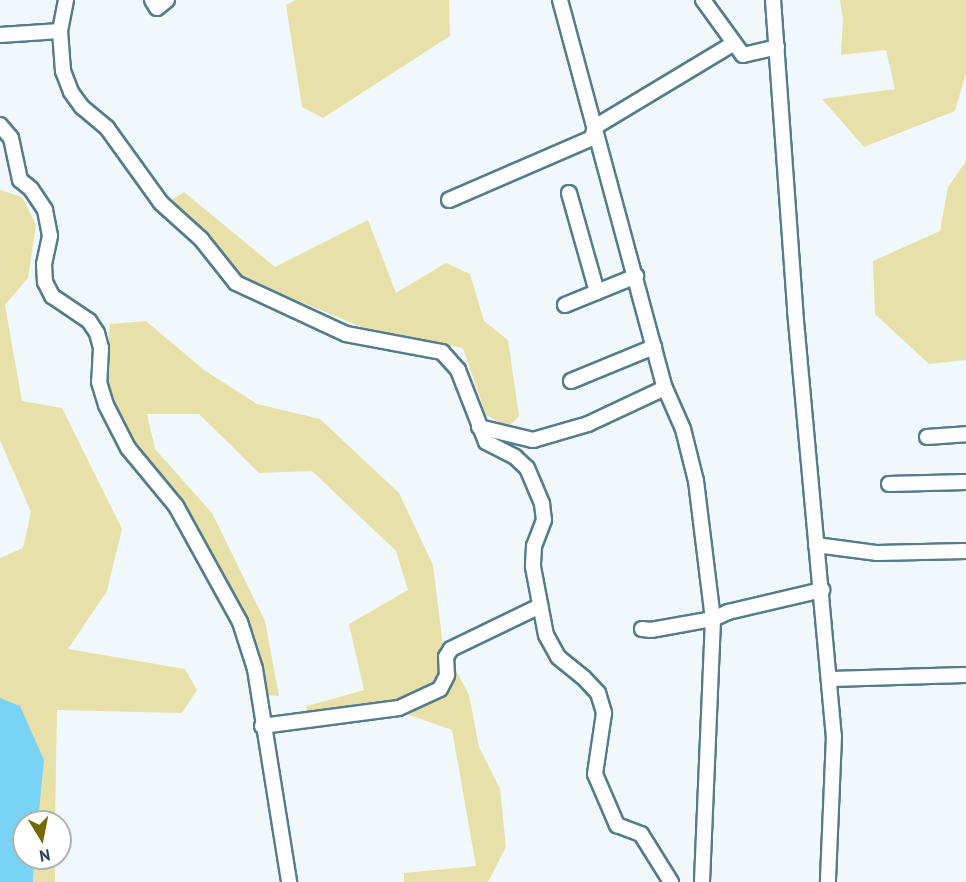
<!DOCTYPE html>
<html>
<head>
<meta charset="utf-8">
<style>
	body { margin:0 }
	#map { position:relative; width:966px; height:882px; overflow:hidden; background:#f0f8fb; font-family:"PT Sans",sans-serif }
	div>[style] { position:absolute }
	.green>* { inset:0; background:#e7e1a9 }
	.water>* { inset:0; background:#79d3f5 }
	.roads { filter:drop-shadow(2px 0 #557c8b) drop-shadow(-2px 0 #557c8b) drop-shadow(0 2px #557c8b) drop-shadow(0 -2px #557c8b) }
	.minor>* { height:14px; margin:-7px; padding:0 7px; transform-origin:7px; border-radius:7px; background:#fff }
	span { translate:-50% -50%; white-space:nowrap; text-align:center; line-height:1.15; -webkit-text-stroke:4.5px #fff; paint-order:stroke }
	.north { position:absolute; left:12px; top:810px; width:60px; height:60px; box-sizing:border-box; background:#fff; border:2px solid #acb3b5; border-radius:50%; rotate:170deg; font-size:16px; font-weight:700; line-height:24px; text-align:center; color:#2f4047 }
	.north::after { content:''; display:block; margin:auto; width:21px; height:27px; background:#746a02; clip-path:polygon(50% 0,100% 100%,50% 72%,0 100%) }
</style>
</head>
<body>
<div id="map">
	<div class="green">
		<i style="clip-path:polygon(296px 0,449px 0,450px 36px,323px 118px,302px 107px,286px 5px)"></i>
		<i style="clip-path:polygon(840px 0,966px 0,966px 73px,955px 111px,864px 147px,822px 99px,895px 89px,886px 50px,841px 55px,843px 19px)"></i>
		<i style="clip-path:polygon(966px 161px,966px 360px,929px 364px,875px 314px,873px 261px,940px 231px,948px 187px)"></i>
		<i style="clip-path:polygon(0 190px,22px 197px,36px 225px,28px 278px,5px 305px,22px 401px,62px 408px,122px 529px,107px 591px,68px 649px,185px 669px,197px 690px,182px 713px,57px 710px,55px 822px,24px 822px,24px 858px,55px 858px,55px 882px,0 882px,0 558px,23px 548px,31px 512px,0 440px)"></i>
		<i style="clip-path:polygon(184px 192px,275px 267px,368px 220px,396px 293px,446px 263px,470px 274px,484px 321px,508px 340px,519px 416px,509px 427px,486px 415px,463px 348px,364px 328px,236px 275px,171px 200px)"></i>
		<i style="clip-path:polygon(146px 321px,204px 370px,257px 404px,320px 419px,399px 493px,433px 565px,443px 646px,469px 695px,479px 747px,500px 789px,506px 847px,488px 882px,404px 882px,404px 873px,476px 866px,452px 730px,401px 712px,302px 727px,307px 706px,364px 690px,349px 624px,408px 590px,396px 551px,312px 471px,259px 473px,199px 414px,147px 414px,155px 449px,212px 513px,265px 621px,279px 696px,266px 695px,247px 617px,186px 507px,126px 433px,104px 387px,110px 324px)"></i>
	</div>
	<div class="water">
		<i style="clip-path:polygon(0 698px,20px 706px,44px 760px,38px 822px,24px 822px,24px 858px,34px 858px,33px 882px,0 882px)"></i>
	</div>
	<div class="roads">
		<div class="minor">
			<i style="left:66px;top:0;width:32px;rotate:101deg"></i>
			<i style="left:60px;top:31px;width:40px;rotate:85.7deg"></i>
			<i style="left:63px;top:71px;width:22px;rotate:69deg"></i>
			<i style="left:71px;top:92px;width:19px;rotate:54deg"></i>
			<i style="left:82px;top:107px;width:33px;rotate:40deg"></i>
			<i style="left:107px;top:128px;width:92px;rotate:54.2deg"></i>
			<i style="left:161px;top:203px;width:54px;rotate:42deg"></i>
			<i style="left:201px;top:239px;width:56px;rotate:51.5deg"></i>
			<i style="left:236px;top:283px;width:121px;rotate:24.9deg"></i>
			<i style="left:346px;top:334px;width:98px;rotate:10.6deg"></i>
			<i style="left:442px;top:352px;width:24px;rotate:48deg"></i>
			<i style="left:458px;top:370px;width:77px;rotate:68.7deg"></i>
			<i style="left:486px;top:442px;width:33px;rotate:27deg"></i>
			<i style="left:515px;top:457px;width:16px;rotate:43deg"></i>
			<i style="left:527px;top:468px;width:39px;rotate:67deg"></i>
			<i style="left:542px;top:504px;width:16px;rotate:83deg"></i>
			<i style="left:544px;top:520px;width:28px;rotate:111deg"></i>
			<i style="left:534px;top:546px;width:21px;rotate:93deg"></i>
			<i style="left:533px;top:567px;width:69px;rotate:79.2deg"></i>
			<i style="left:546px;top:635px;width:25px;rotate:61deg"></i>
			<i style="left:558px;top:657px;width:33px;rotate:39deg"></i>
			<i style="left:584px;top:678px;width:21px;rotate:47deg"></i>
			<i style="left:598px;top:693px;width:21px;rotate:73deg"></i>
			<i style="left:604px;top:713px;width:62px;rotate:98.4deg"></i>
			<i style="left:595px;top:774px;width:56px;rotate:66.7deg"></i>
			<i style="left:617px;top:825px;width:26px;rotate:21deg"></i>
			<i style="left:641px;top:834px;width:57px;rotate:58deg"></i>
			<i style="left:152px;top:0;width:9px;rotate:58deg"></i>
			<i style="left:157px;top:8px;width:13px;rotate:-39deg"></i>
			<i style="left:560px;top:0;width:402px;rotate:74.9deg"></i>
			<i style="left:665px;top:388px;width:45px;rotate:66.3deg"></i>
			<i style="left:683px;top:429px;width:54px;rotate:76deg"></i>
			<i style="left:696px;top:481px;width:139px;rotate:83deg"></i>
			<i style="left:713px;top:619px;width:263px;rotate:92.4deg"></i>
			<i style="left:703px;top:0;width:68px;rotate:54deg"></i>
			<i style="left:743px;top:55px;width:35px;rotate:-13deg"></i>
			<i style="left:773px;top:0;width:311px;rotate:85.9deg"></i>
			<i style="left:795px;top:310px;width:428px;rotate:84.8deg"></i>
			<i style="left:834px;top:736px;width:146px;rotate:92.4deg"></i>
			<i style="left:0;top:35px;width:60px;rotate:-3.8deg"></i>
			<i style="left:0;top:125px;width:17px;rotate:50deg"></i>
			<i style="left:11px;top:138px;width:43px;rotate:77.9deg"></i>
			<i style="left:20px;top:180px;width:14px;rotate:39deg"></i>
			<i style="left:31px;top:189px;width:25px;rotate:56deg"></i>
			<i style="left:45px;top:210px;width:26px;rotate:79deg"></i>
			<i style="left:50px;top:236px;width:29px;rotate:102deg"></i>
			<i style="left:44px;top:264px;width:18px;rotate:87deg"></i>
			<i style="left:45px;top:282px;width:16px;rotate:63deg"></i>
			<i style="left:52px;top:296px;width:45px;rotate:34deg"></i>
			<i style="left:89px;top:321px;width:14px;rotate:56deg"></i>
			<i style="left:97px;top:333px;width:16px;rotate:75deg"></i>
			<i style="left:101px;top:348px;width:34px;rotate:93deg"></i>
			<i style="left:99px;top:382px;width:24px;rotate:73deg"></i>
			<i style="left:106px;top:405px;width:48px;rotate:62.9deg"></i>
			<i style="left:128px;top:448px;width:75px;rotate:50.4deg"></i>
			<i style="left:176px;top:506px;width:132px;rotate:61.1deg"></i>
			<i style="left:240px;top:622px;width:49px;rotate:72.3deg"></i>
			<i style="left:255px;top:669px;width:216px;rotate:80.9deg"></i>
			<i style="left:569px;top:193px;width:103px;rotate:74.2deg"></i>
			<i style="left:449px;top:200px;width:156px;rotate:-23.4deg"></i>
			<i style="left:592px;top:138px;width:11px;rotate:-75deg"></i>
			<i style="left:595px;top:127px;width:162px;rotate:-31.1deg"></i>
			<i style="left:565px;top:305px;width:77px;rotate:-22.2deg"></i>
			<i style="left:571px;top:381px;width:90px;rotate:-22.3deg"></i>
			<i style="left:479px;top:427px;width:56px;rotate:13.5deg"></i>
			<i style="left:533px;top:440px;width:57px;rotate:-16.2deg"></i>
			<i style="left:588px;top:424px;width:85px;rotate:-25.1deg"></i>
			<i style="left:927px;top:437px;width:39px;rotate:-4deg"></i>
			<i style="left:889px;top:484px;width:77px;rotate:-1.5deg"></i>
			<i style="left:816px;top:545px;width:62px;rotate:7.5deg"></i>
			<i style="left:877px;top:553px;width:89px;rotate:-1.3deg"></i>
			<i style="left:642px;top:629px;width:9px;rotate:6deg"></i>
			<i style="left:651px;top:630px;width:63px;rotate:-10.1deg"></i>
			<i style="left:713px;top:619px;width:17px;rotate:-25deg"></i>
			<i style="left:728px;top:612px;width:97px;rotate:-13.2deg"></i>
			<i style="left:830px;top:679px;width:136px;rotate:-1.7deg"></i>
			<i style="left:262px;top:726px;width:138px;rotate:-7.5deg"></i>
			<i style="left:399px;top:708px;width:45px;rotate:-24.9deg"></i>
			<i style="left:440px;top:689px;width:16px;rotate:-63deg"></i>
			<i style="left:447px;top:675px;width:18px;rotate:-93deg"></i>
			<i style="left:446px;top:657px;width:9px;rotate:-58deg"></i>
			<i style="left:451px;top:649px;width:99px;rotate:-25.8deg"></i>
		</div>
	</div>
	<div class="north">N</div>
</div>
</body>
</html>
